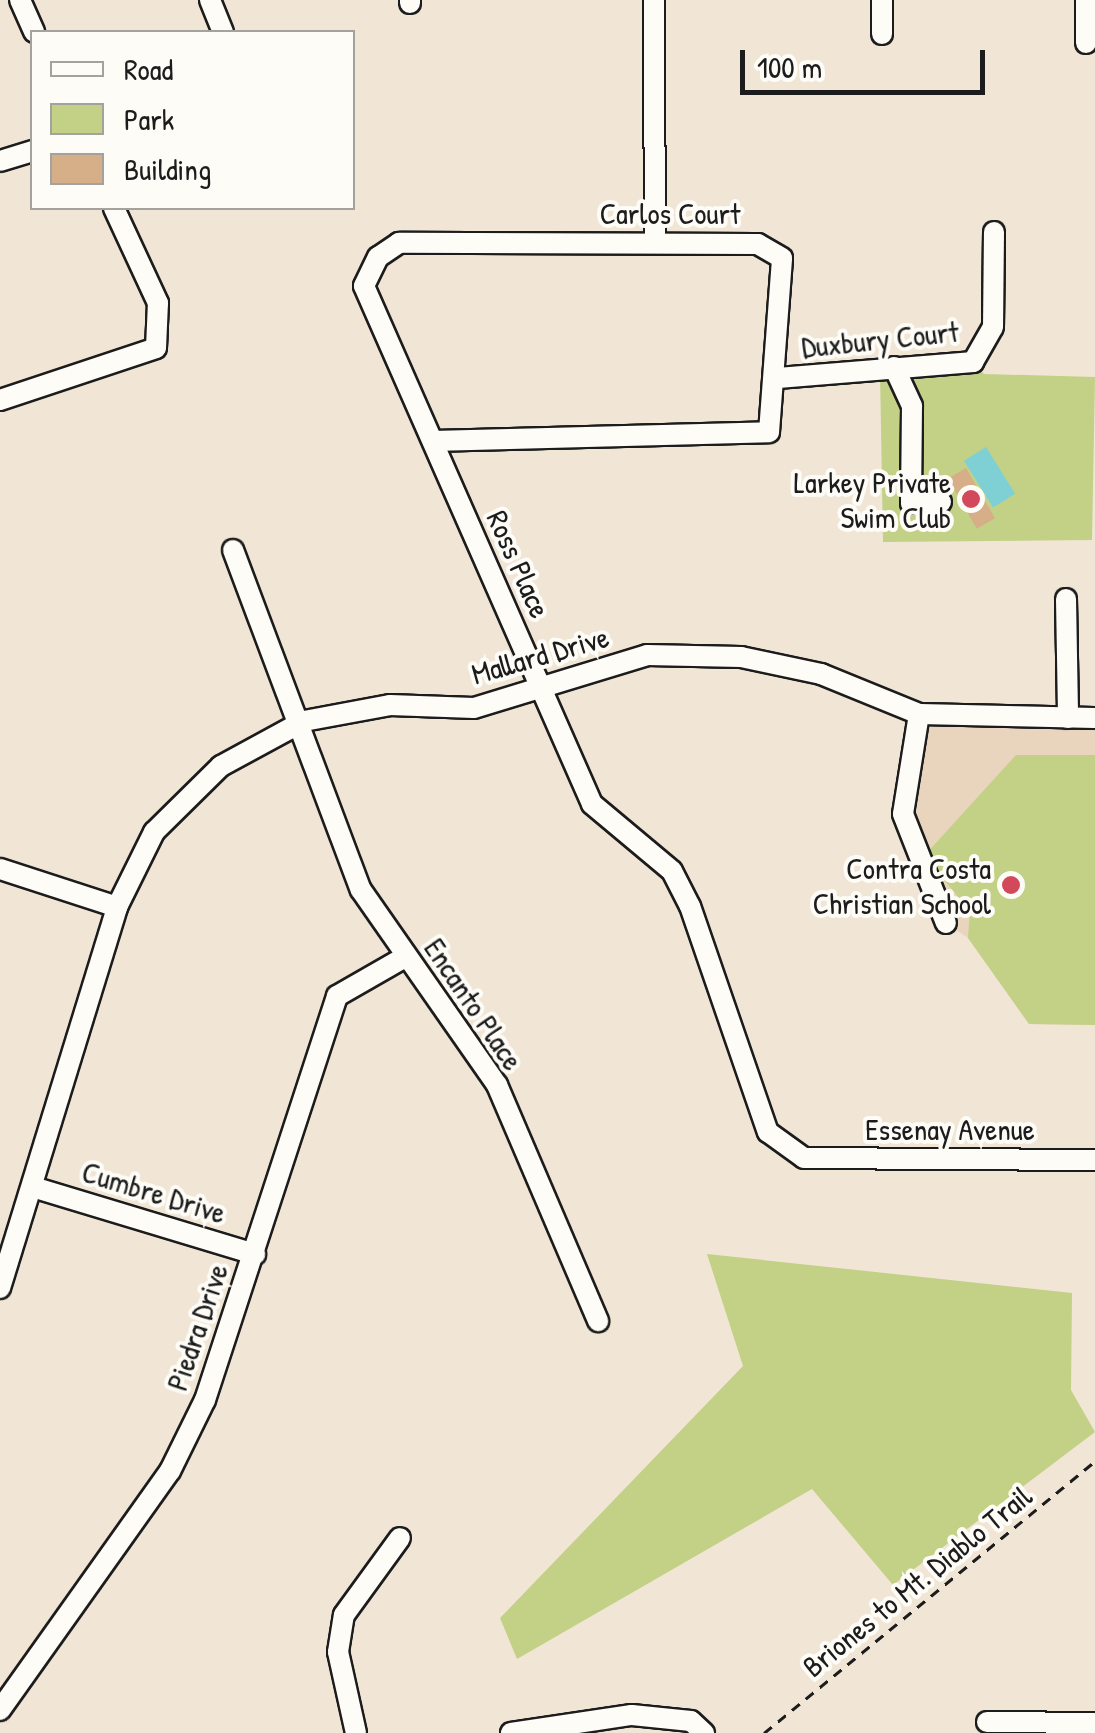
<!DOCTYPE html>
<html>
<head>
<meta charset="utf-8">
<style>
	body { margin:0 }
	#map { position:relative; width:1095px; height:1733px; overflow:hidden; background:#f1e5d5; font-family:"Patrick Hand",sans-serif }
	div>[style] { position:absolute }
	.built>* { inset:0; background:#e9d4be }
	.green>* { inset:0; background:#c2d185 }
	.water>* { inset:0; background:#7fd0d5; transform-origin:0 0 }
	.building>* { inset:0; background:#d6ae87; transform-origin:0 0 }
	.path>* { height:2.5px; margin-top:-1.25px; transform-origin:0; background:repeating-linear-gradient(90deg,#1c1c1c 0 10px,transparent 0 18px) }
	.roads { filter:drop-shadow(2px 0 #1c1c1c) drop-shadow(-2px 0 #1c1c1c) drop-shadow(0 2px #1c1c1c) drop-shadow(0 -2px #1c1c1c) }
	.minor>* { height:20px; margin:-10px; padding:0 10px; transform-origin:10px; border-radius:10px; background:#fdfcf7 }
	.dots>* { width:28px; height:28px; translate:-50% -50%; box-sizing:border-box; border:5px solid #fdfcf7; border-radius:50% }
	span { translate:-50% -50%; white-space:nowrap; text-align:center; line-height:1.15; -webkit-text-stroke:8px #fdfcf7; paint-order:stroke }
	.street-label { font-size:30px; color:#1c1c1c }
	.poi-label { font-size:30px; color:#1c1c1c }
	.right { translate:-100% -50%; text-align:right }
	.legend { position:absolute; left:30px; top:30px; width:325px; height:180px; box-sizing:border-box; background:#fdfcf7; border:2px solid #a3a29f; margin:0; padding:12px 18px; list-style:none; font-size:30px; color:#1c1c1c }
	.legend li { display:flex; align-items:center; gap:20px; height:50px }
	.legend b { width:50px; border:2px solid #a3a29f }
	.scale { position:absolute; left:740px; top:50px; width:245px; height:45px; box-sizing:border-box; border:5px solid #1c1c1c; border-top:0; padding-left:12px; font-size:30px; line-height:35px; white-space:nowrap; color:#1c1c1c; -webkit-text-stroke:8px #fdfcf7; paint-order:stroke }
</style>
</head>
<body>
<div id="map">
	<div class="built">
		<i style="clip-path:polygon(919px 714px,1095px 718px,1095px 1025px,1029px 1024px,968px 938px,946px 923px,905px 791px)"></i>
	</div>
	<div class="green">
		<i style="clip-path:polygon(973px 362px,984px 374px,1095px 377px,1092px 540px,883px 542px,880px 372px)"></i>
		<i style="clip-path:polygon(1016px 755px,1095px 755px,1095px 1025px,1029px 1024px,968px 938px,970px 911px,924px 856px)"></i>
		<i style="clip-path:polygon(707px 1254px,1072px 1293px,1071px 1390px,1095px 1432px,893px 1585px,812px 1489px,517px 1659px,500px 1618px,743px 1366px)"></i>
	</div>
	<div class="water">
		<i style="left:986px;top:447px;width:55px;height:26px;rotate:58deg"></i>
	</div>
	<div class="building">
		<i style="left:966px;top:468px;width:58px;height:21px;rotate:60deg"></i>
	</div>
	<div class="path">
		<i style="left:764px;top:1733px;width:428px;rotate:-39.4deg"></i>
	</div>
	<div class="roads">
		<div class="minor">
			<i style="left:20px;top:0;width:35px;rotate:66deg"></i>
			<i style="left:210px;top:0;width:35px;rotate:68deg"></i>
			<i style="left:410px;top:0;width:3px;rotate:90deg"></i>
			<i style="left:654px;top:0;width:243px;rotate:89.8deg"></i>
			<i style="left:882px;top:0;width:34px;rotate:90deg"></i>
			<i style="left:1086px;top:0;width:43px;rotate:90deg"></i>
			<i style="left:0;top:161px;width:34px;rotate:-17deg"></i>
			<i style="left:894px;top:367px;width:43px;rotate:65.2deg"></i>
			<i style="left:912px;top:406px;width:97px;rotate:90.6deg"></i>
			<i style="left:911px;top:503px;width:30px;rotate:-2deg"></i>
			<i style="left:778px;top:378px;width:196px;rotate:-4.7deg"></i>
			<i style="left:973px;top:362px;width:40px;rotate:-60.3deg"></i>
			<i style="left:993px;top:327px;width:95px;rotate:-89.4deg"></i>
			<i style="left:0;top:400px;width:164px;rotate:-18.4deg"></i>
			<i style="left:156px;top:348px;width:45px;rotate:-87.5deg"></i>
			<i style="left:158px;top:303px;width:105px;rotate:-114.9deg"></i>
			<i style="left:433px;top:441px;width:336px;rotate:-1.5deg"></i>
			<i style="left:769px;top:432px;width:174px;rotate:-85.7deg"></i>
			<i style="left:782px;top:258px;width:28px;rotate:-150deg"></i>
			<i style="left:758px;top:244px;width:359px;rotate:-179.8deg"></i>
			<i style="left:399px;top:243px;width:25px;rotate:146deg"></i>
			<i style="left:378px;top:257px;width:32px;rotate:116deg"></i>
			<i style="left:364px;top:286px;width:566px;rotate:66.24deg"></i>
			<i style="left:592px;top:804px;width:104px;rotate:39.9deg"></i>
			<i style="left:672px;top:871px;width:39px;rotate:63deg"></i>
			<i style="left:690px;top:906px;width:239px;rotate:71deg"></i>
			<i style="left:768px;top:1132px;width:44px;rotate:35.8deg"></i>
			<i style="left:804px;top:1158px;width:291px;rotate:0.4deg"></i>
			<i style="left:233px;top:550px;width:363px;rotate:69.4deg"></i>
			<i style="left:361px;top:890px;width:238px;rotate:55.1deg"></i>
			<i style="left:497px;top:1085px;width:257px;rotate:66.8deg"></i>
			<i style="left:1066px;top:599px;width:119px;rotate:89deg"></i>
			<i style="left:919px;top:714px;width:101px;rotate:99.1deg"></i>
			<i style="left:903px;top:814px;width:117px;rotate:68.5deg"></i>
			<i style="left:0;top:869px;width:123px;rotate:18deg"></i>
			<i style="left:36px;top:1188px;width:229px;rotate:16.8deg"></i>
			<i style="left:0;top:1288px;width:399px;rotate:-72.9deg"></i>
			<i style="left:117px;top:907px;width:84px;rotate:-63.7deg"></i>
			<i style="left:154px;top:832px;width:94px;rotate:-44.6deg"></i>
			<i style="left:221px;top:766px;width:94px;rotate:-28.5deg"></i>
			<i style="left:304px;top:721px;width:87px;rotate:-10.5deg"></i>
			<i style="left:390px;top:705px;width:84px;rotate:2deg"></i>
			<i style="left:474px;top:708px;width:181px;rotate:-17deg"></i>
			<i style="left:647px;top:655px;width:94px;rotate:1.2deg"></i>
			<i style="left:741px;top:657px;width:82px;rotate:12deg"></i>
			<i style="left:821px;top:674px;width:106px;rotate:22.2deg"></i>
			<i style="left:919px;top:714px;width:176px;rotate:1.3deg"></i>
			<i style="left:0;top:1710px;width:293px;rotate:-54.6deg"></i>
			<i style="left:170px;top:1471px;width:79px;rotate:-63.8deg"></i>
			<i style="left:205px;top:1400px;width:425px;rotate:-71.9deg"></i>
			<i style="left:337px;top:996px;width:78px;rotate:-29.8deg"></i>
			<i style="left:987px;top:1722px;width:108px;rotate:0.5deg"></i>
			<i style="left:356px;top:1733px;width:83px;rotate:-102.5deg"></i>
			<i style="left:338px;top:1652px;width:37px;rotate:-81deg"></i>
			<i style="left:344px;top:1615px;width:95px;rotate:-54deg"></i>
			<i style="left:511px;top:1733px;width:122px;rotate:-8.5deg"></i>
			<i style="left:632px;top:1715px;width:59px;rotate:5.8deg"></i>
			<i style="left:691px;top:1721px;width:18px;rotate:43deg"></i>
		</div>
	</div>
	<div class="dots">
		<i style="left:971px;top:499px;background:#d1495b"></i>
		<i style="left:1011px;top:885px;background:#d1495b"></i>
	</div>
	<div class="street-label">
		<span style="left:670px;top:213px">Carlos Court</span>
		<span style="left:880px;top:339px;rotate:-6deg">Duxbury Court</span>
		<span style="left:519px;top:564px;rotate:66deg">Ross Place</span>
		<span style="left:540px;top:655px;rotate:-16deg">Mallard Drive</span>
		<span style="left:474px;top:1004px;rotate:56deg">Encanto Place</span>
		<span style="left:950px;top:1129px">Essenay Avenue</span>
		<span style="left:154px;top:1192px;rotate:17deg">Cumbre Drive</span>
		<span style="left:197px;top:1327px;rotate:-71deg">Piedra Drive</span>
		<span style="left:917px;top:1581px;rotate:-39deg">Briones to Mt. Diablo Trail</span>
	</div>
	<div class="poi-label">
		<span class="right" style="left:951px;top:499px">Larkey Private<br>Swim Club</span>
		<span class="right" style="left:991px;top:885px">Contra Costa<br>Christian School</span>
	</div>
	<ul class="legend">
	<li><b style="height:12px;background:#fdfcf7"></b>Road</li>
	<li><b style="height:28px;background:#c2d185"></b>Park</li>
	<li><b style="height:28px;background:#d6ae87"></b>Building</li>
	</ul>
	<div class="scale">100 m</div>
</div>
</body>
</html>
